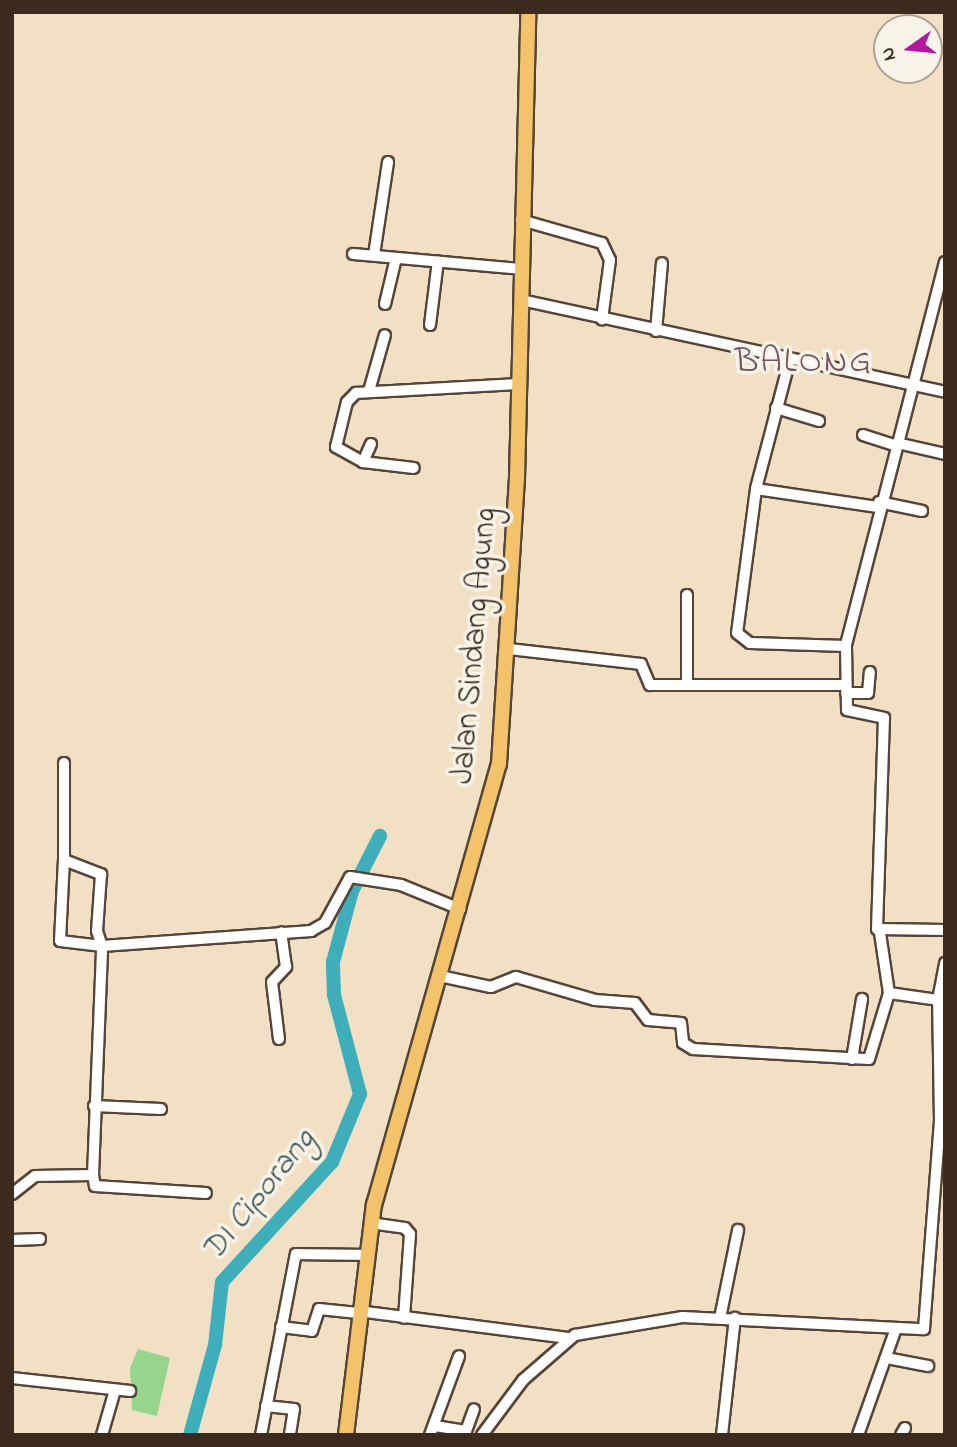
<!DOCTYPE html>
<html>
<head>
<meta charset="utf-8">
<style>
	body { margin:0 }
	#map { position:relative; width:957px; height:1447px; overflow:hidden; background:#f2e0c4; font-family:"Indie Flower",sans-serif }
	div>[style] { position:absolute }
	.green>* { inset:0; background:#95d58c }
	.river>* { height:14px; margin:-7px; padding:0 7px; transform-origin:7px; border-radius:7px; background:#3faebb }
	.roads { filter:drop-shadow(2px 0 #564537) drop-shadow(-2px 0 #564537) drop-shadow(0 2px #564537) drop-shadow(0 -2px #564537) }
	.minor>* { height:10px; margin:-5px; padding:0 5px; transform-origin:5px; border-radius:5px; background:#fff }
	.major>* { height:14px; margin:-7px; padding:0 7px; transform-origin:7px; border-radius:7px; background:#f2c36a }
	span { translate:-50% -50%; white-space:nowrap; text-align:center; line-height:1.15; -webkit-text-stroke:7px #f7f3e8; paint-order:stroke }
	.street-label { font-size:32px; color:#3b2a1e }
	.water-label { font-size:33px; color:#3c5855; font-style:italic }
	.quarter-label { font-size:35px; color:#765561; letter-spacing:2px }
	.frame { position:absolute; inset:0; border:14px solid #3b2a1e; pointer-events:none }
	.north { position:absolute; left:873px; top:14px; width:70px; height:70px; box-sizing:border-box; background:#f7f3e8; border:2px solid #aca397; border-radius:50%; rotate:255deg; font-size:19px; font-weight:700; line-height:28px; text-align:center; color:#3b2a1e }
	.north::after { content:''; display:block; margin:auto; width:24px; height:32px; background:#b5179e; clip-path:polygon(50% 0,100% 100%,50% 72%,0 100%) }
</style>
</head>
<body>
<div id="map">
	<div class="green">
		<i style="clip-path:polygon(138px 1349px,170px 1358px,157px 1416px,132px 1410px,130px 1368px)"></i>
	</div>
	<div class="river">
		<i style="left:190px;top:1435px;width:93px;rotate:-74.5deg"></i>
		<i style="left:215px;top:1345px;width:63px;rotate:-83.7deg"></i>
		<i style="left:222px;top:1282px;width:163px;rotate:-47.5deg"></i>
		<i style="left:332px;top:1162px;width:74px;rotate:-67.6deg"></i>
		<i style="left:360px;top:1094px;width:102px;rotate:-104.7deg"></i>
		<i style="left:334px;top:995px;width:33px;rotate:-92deg"></i>
		<i style="left:333px;top:962px;width:73px;rotate:-75deg"></i>
		<i style="left:352px;top:891px;width:62px;rotate:-63deg"></i>
	</div>
	<div class="roads">
		<div class="minor">
			<i style="left:521px;top:220px;width:84px;rotate:15.9deg"></i>
			<i style="left:602px;top:243px;width:19px;rotate:65deg"></i>
			<i style="left:610px;top:260px;width:60px;rotate:97.7deg"></i>
			<i style="left:353px;top:254px;width:168px;rotate:5.1deg"></i>
			<i style="left:374px;top:255px;width:94px;rotate:-81.4deg"></i>
			<i style="left:945px;top:262px;width:397px;rotate:104.5deg"></i>
			<i style="left:846px;top:646px;width:64px;rotate:89.1deg"></i>
			<i style="left:847px;top:710px;width:38px;rotate:12deg"></i>
			<i style="left:884px;top:718px;width:211px;rotate:91.9deg"></i>
			<i style="left:877px;top:929px;width:68px;rotate:0.8deg"></i>
			<i style="left:521px;top:300px;width:434px;rotate:12.2deg"></i>
			<i style="left:385px;top:304px;width:47px;rotate:-76.6deg"></i>
			<i style="left:430px;top:325px;width:64px;rotate:-82.9deg"></i>
			<i style="left:656px;top:331px;width:68px;rotate:-85deg"></i>
			<i style="left:790px;top:359px;width:134px;rotate:104.7deg"></i>
			<i style="left:756px;top:489px;width:145px;rotate:97.5deg"></i>
			<i style="left:737px;top:633px;width:16px;rotate:38deg"></i>
			<i style="left:750px;top:643px;width:96px;rotate:1.8deg"></i>
			<i style="left:369px;top:391px;width:58px;rotate:-74.1deg"></i>
			<i style="left:776px;top:408px;width:45px;rotate:16.8deg"></i>
			<i style="left:863px;top:435px;width:35px;rotate:18deg"></i>
			<i style="left:897px;top:443px;width:49px;rotate:12.9deg"></i>
			<i style="left:371px;top:444px;width:20px;rotate:114deg"></i>
			<i style="left:363px;top:462px;width:51px;rotate:6.7deg"></i>
			<i style="left:363px;top:462px;width:31px;rotate:-151deg"></i>
			<i style="left:336px;top:447px;width:46px;rotate:-76.3deg"></i>
			<i style="left:347px;top:402px;width:13px;rotate:-45deg"></i>
			<i style="left:356px;top:393px;width:162px;rotate:-3.2deg"></i>
			<i style="left:756px;top:489px;width:123px;rotate:8.4deg"></i>
			<i style="left:879px;top:502px;width:44px;rotate:11.8deg"></i>
			<i style="left:509px;top:649px;width:133px;rotate:6.5deg"></i>
			<i style="left:641px;top:664px;width:23px;rotate:67deg"></i>
			<i style="left:650px;top:685px;width:196px"></i>
			<i style="left:687px;top:685px;width:90px;rotate:-90deg"></i>
			<i style="left:846px;top:693px;width:22px"></i>
			<i style="left:868px;top:693px;width:21px;rotate:-85deg"></i>
			<i style="left:64px;top:763px;width:97px;rotate:90deg"></i>
			<i style="left:64px;top:860px;width:40px;rotate:21deg"></i>
			<i style="left:101px;top:874px;width:57px;rotate:94deg"></i>
			<i style="left:97px;top:931px;width:16px;rotate:72deg"></i>
			<i style="left:102px;top:946px;width:42px;rotate:-173.2deg"></i>
			<i style="left:60px;top:941px;width:81px;rotate:-87.2deg"></i>
			<i style="left:880px;top:933px;width:61px;rotate:81.5deg"></i>
			<i style="left:440px;top:976px;width:52px;rotate:12.2deg"></i>
			<i style="left:491px;top:987px;width:27px;rotate:-22deg"></i>
			<i style="left:516px;top:977px;width:82px;rotate:16.2deg"></i>
			<i style="left:595px;top:1000px;width:40px;rotate:4.3deg"></i>
			<i style="left:635px;top:1003px;width:21px;rotate:53deg"></i>
			<i style="left:648px;top:1020px;width:33px;rotate:5deg"></i>
			<i style="left:681px;top:1023px;width:20px;rotate:84deg"></i>
			<i style="left:683px;top:1043px;width:12px;rotate:31deg"></i>
			<i style="left:693px;top:1049px;width:176px;rotate:3.3deg"></i>
			<i style="left:869px;top:1059px;width:69px;rotate:-73.1deg"></i>
			<i style="left:889px;top:993px;width:49px;rotate:8.1deg"></i>
			<i style="left:938px;top:1000px;width:38px;rotate:-79deg"></i>
			<i style="left:279px;top:1039px;width:57px;rotate:-97deg"></i>
			<i style="left:272px;top:982px;width:21px;rotate:-47deg"></i>
			<i style="left:286px;top:967px;width:35px;rotate:-98deg"></i>
			<i style="left:852px;top:1059px;width:61px;rotate:-80.5deg"></i>
			<i style="left:94px;top:1106px;width:67px;rotate:2.6deg"></i>
			<i style="left:93px;top:1175px;width:11px;rotate:80deg"></i>
			<i style="left:95px;top:1186px;width:111px;rotate:3.6deg"></i>
			<i style="left:12px;top:1194px;width:29px;rotate:-38deg"></i>
			<i style="left:35px;top:1176px;width:58px;rotate:-1deg"></i>
			<i style="left:93px;top:1175px;width:229px;rotate:-87.7deg"></i>
			<i style="left:102px;top:946px;width:210px;rotate:-4.1deg"></i>
			<i style="left:311px;top:931px;width:16px;rotate:-30deg"></i>
			<i style="left:325px;top:923px;width:52px;rotate:-61.5deg"></i>
			<i style="left:350px;top:877px;width:52px;rotate:8.9deg"></i>
			<i style="left:401px;top:885px;width:64px;rotate:22.1deg"></i>
			<i style="left:370px;top:1223px;width:35px;rotate:8deg"></i>
			<i style="left:405px;top:1228px;width:8px;rotate:50deg"></i>
			<i style="left:410px;top:1234px;width:84px;rotate:94.1deg"></i>
			<i style="left:12px;top:1240px;width:28px;rotate:-2deg"></i>
			<i style="left:358px;top:1311px;width:212px;rotate:7.3deg"></i>
			<i style="left:720px;top:1318px;width:90px;rotate:-78.4deg"></i>
			<i style="left:281px;top:1327px;width:31px;rotate:7deg"></i>
			<i style="left:312px;top:1331px;width:23px;rotate:-72deg"></i>
			<i style="left:319px;top:1309px;width:39px;rotate:6deg"></i>
			<i style="left:887px;top:1358px;width:42px;rotate:11deg"></i>
			<i style="left:12px;top:1378px;width:119px;rotate:6.3deg"></i>
			<i style="left:266px;top:1406px;width:28px;rotate:6deg"></i>
			<i style="left:294px;top:1409px;width:26px;rotate:99deg"></i>
			<i style="left:435px;top:1426px;width:31px;rotate:9deg"></i>
			<i style="left:466px;top:1431px;width:23px;rotate:-70deg"></i>
			<i style="left:102px;top:1435px;width:47px;rotate:-73.9deg"></i>
			<i style="left:261px;top:1435px;width:184px;rotate:-79.1deg"></i>
			<i style="left:296px;top:1254px;width:70px;rotate:0.8deg"></i>
			<i style="left:430px;top:1435px;width:84px;rotate:-69.8deg"></i>
			<i style="left:482px;top:1435px;width:69px;rotate:-53.3deg"></i>
			<i style="left:523px;top:1380px;width:69px;rotate:-40.9deg"></i>
			<i style="left:575px;top:1335px;width:109px;rotate:-9.5deg"></i>
			<i style="left:683px;top:1317px;width:241px;rotate:2.9deg"></i>
			<i style="left:924px;top:1329px;width:209px;rotate:-85.6deg"></i>
			<i style="left:940px;top:1121px;width:121px;rotate:-90.9deg"></i>
			<i style="left:722px;top:1435px;width:118px;rotate:-83.7deg"></i>
			<i style="left:858px;top:1435px;width:110px;rotate:-70.4deg"></i>
			<i style="left:901px;top:1435px;width:8px;rotate:-60deg"></i>
		</div>
		<div class="major">
			<i style="left:346px;top:1435px;width:232px;rotate:-83.1deg"></i>
			<i style="left:374px;top:1205px;width:458px;rotate:-74.2deg"></i>
			<i style="left:499px;top:764px;width:287px;rotate:-86.4deg"></i>
			<i style="left:517px;top:478px;width:466px;rotate:-88.6deg"></i>
		</div>
	</div>
	<div class="street-label">
		<span style="left:476px;top:646px;rotate:-85deg">Jalan Sindang Agung</span>
	</div>
	<div class="water-label">
		<span style="left:260px;top:1196px;rotate:-51deg">DI Ciporang</span>
	</div>
	<div class="quarter-label">
		<span style="left:804px;top:363px">BALONG</span>
	</div>
	<div class="frame"></div>
	<div class="north">N</div>
</div>
</body>
</html>
